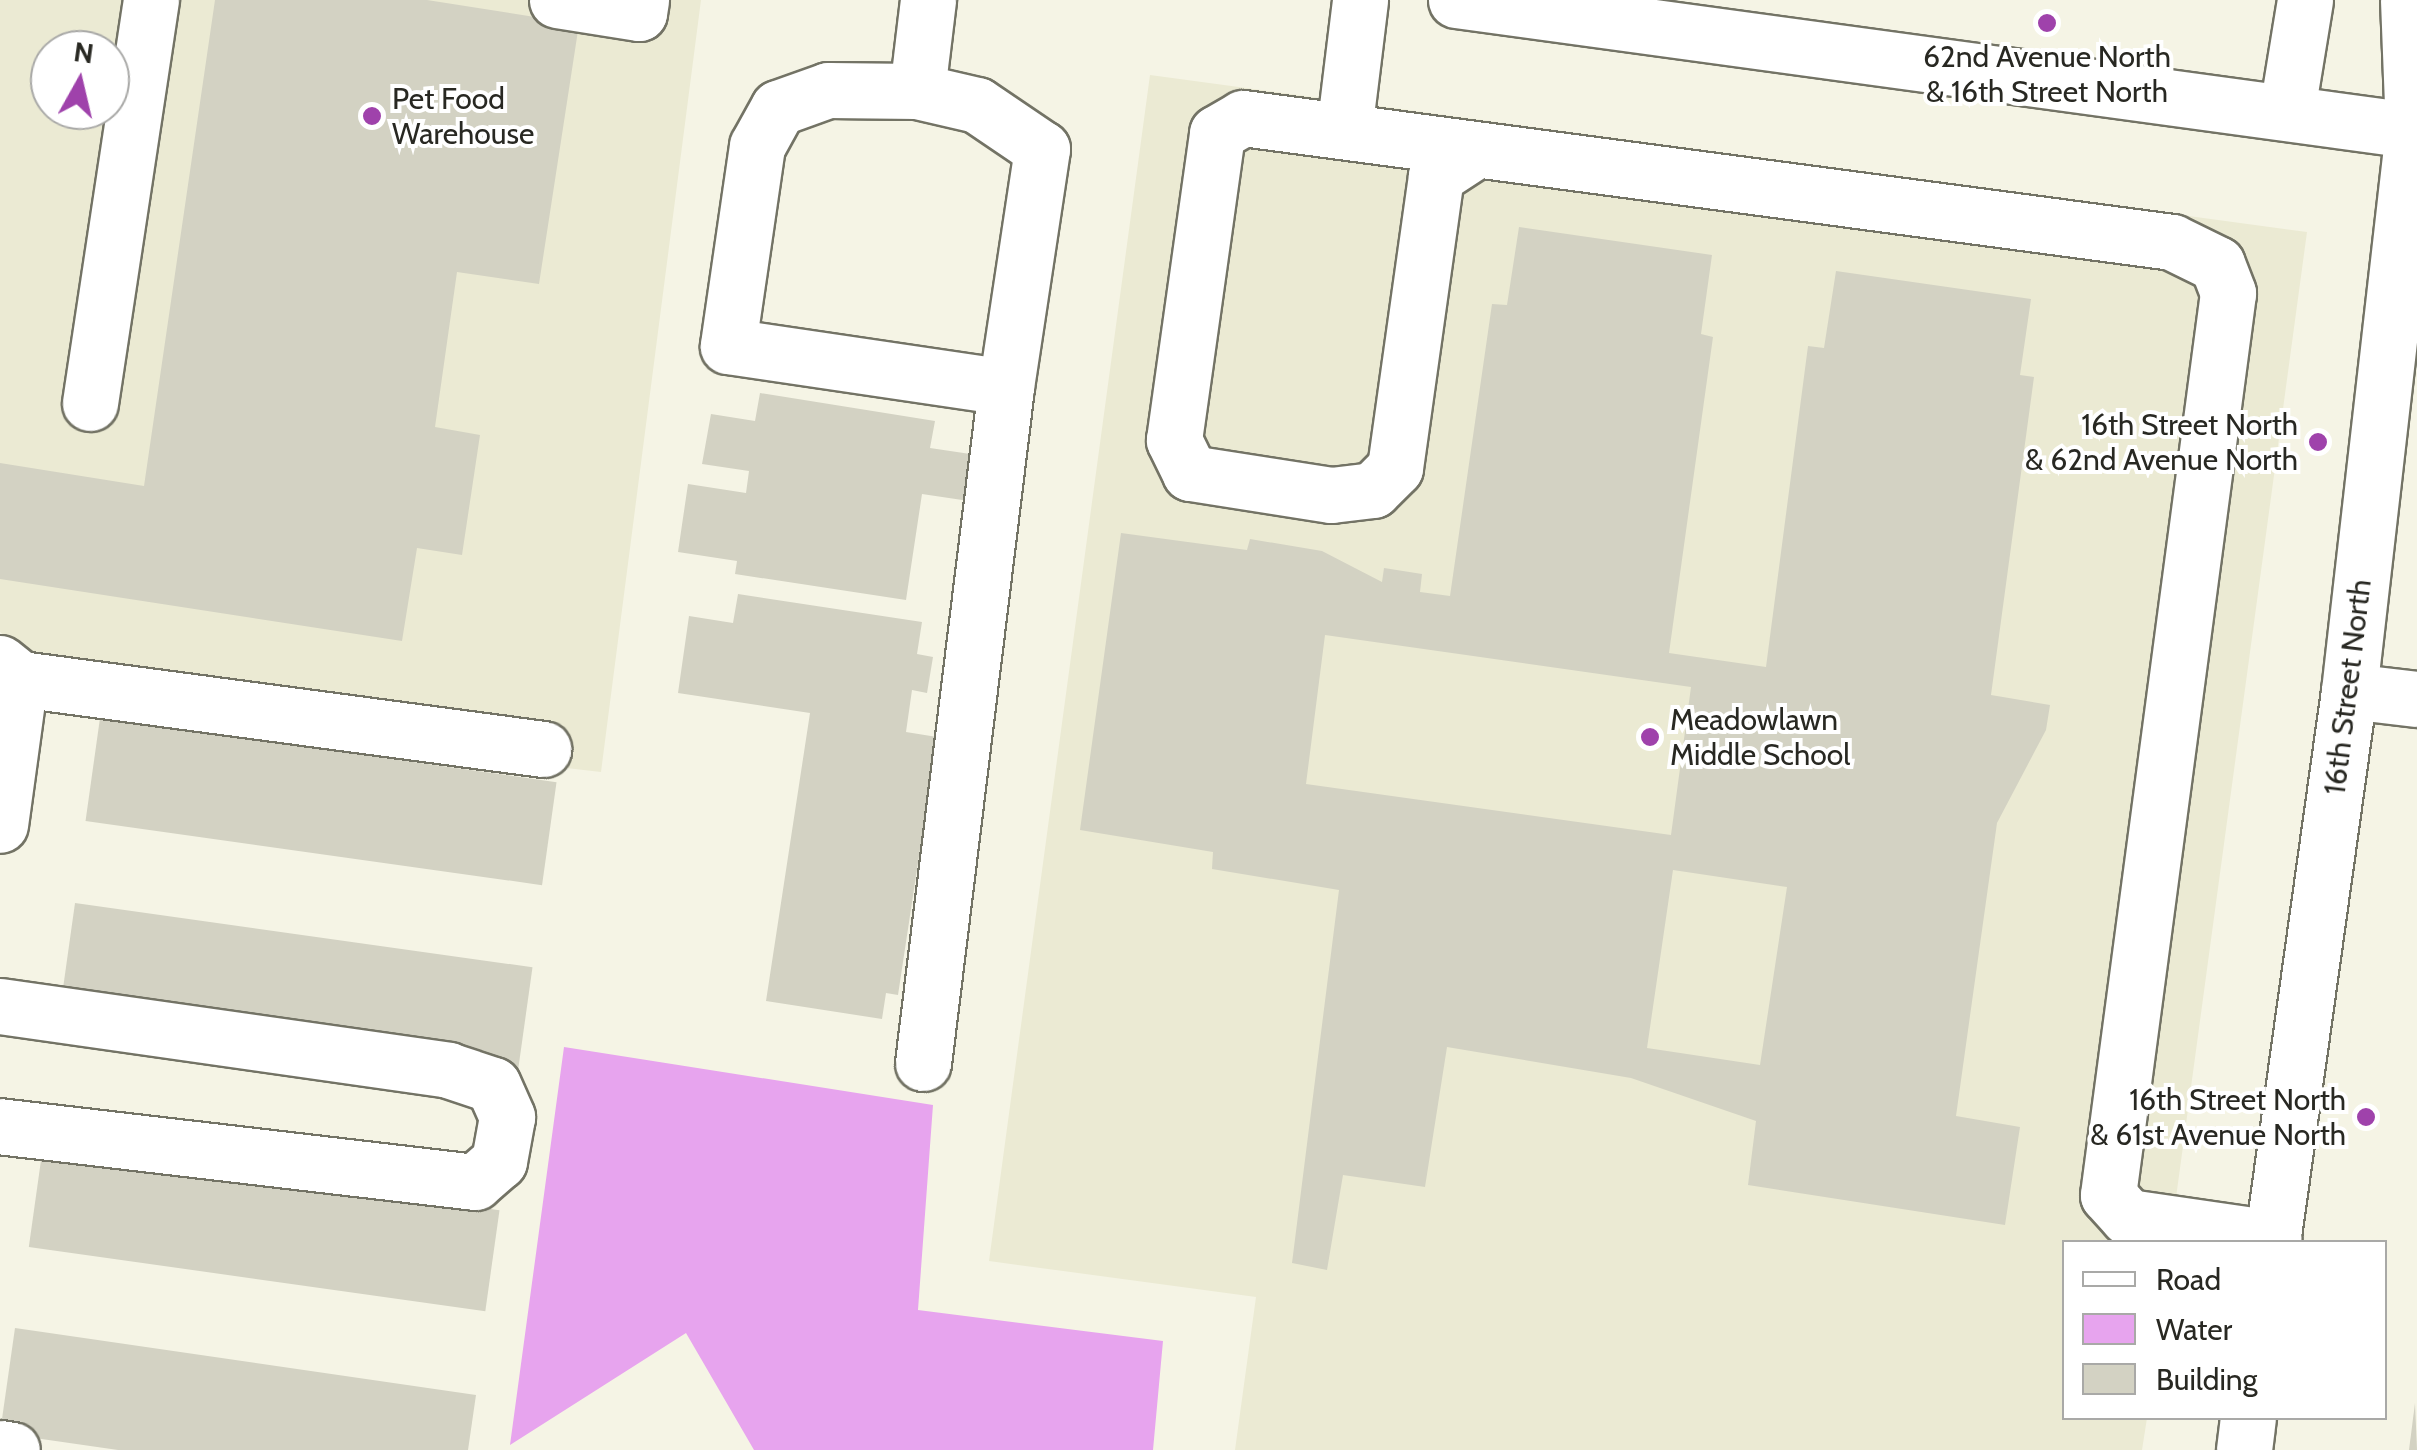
<!DOCTYPE html>
<html>
<head>
<meta charset="utf-8">
<style>
	body { margin:0 }
	#map { position:relative; width:2417px; height:1450px; overflow:hidden; background:#f5f4e5; font-family:Cabin,sans-serif }
	div>[style] { position:absolute }
	.built>* { inset:0; background:#ebead3 }
	.water>* { inset:0; background:#e7a4ee }
	.building>* { inset:0; background:#d3d2c3; transform-origin:0 0 }
	.roads { filter:drop-shadow(2px 0 #737365) drop-shadow(-2px 0 #737365) drop-shadow(0 2px #737365) drop-shadow(0 -2px #737365) }
	.minor>* { height:55px; margin:-27.5px; padding:0 27.5px; transform-origin:27.5px; border-radius:27.5px; background:#fff }
	.dots>* { width:28px; height:28px; translate:-50% -50%; box-sizing:border-box; border:5px solid #fff; border-radius:50% }
	span { translate:-50% -50%; white-space:nowrap; text-align:center; line-height:1.15; -webkit-text-stroke:8px #fff; paint-order:stroke }
	.poi-label { font-size:30px; color:#282822 }
	.left { translate:0 -50%; text-align:left }
	.right { translate:-100% -50%; text-align:right }
	.street-label { font-size:30px; color:#282822 }
	.legend { position:absolute; left:2062px; top:1240px; width:325px; height:180px; box-sizing:border-box; background:#fff; border:2px solid #a9a9a7; margin:0; padding:12px 18px; list-style:none; font-size:30px; color:#282822 }
	.legend li { display:flex; align-items:center; gap:20px; height:50px }
	.legend b { width:50px; border:2px solid #a9a9a7 }
	.north { position:absolute; left:30px; top:30px; width:100px; height:100px; box-sizing:border-box; background:#fff; border:2px solid #a9a9a7; border-radius:50%; rotate:8deg; font-size:28px; font-weight:700; line-height:40px; text-align:center; color:#282822 }
	.north::after { content:''; display:block; margin:auto; width:35px; height:45px; background:#9f42ab; clip-path:polygon(50% 0,100% 100%,50% 72%,0 100%) }
</style>
</head>
<body>
<div id="map">
	<div class="built">
		<i style="clip-path:polygon(evenodd,0 0,701px 0,601px 772px,38px 707px,33px 658px,0 632px,0 0,50px 50px,110px 50px,110px 110px,50px 110px,50px 50px)"></i>
		<i style="clip-path:polygon(1150px 75px,2307px 232px,2170px 1242px,2064px 1242px,2064px 1418px,2147px 1418px,2142px 1450px,1235px 1450px,1256px 1297px,989px 1261px)"></i>
	</div>
	<div class="water">
		<i style="clip-path:polygon(564px 1047px,933px 1105px,918px 1310px,1163px 1341px,1153px 1450px,754px 1450px,686px 1333px,510px 1445px)"></i>
	</div>
	<div class="building">
		<i style="clip-path:polygon(215px 0,427px 0,579px 24px,539px 284px,457px 272px,435px 427px,480px 435px,462px 555px,417px 548px,402px 641px,0 579px,0 463px,144px 486px)"></i>
		<i style="clip-path:polygon(evenodd,1519px 227px,1712px 255px,1701px 334px,1713px 337px,1669px 653px,1766px 667px,1808px 346px,1824px 348px,1836px 271px,2031px 299px,2020px 375px,2034px 377px,1991px 695px,2050px 705px,2046px 730px,1997px 823px,1956px 1116px,2020px 1127px,2005px 1225px,1748px 1185px,1756px 1121px,1631px 1078px,1447px 1047px,1425px 1187px,1343px 1175px,1327px 1270px,1292px 1263px,1339px 890px,1212px 869px,1213px 852px,1080px 830px,1121px 533px,1247px 550px,1250px 539px,1322px 551px,1382px 582px,1384px 568px,1422px 574px,1420px 592px,1450px 596px,1492px 304px,1507px 305px,1519px 227px,1325px 635px,1691px 687px,1671px 835px,1306px 784px,1325px 635px,1519px 227px,1673px 870px,1787px 887px,1760px 1065px,1647px 1048px,1673px 870px)"></i>
		<i style="clip-path:polygon(760px 393px,935px 421px,930px 448px,977px 455px,969px 501px,922px 494px,906px 600px,735px 574px,737px 561px,678px 552px,688px 484px,746px 493px,749px 471px,702px 464px,711px 414px,755px 421px)"></i>
		<i style="clip-path:polygon(738px 594px,922px 622px,917px 654px,933px 657px,927px 693px,912px 690px,906px 732px,937px 737px,898px 995px,886px 993px,882px 1019px,766px 1001px,810px 713px,678px 693px,689px 616px,733px 623px)"></i>
		<i style="left:100px;top:718px;width:461px;height:104px;rotate:8deg"></i>
		<i style="left:75px;top:903px;width:462px;height:105px;rotate:8deg"></i>
		<i style="left:43px;top:1146px;width:461px;height:102px;rotate:8deg"></i>
		<i style="clip-path:polygon(15px 1328px,476px 1395px,468px 1450px,118px 1450px,0 1433px)"></i>
		<i style="clip-path:polygon(2415px 1403px,2417px 1450px,2409px 1450px)"></i>
	</div>
	<div class="roads">
		<div class="minor">
			<i style="left:557px;top:0;width:83px;rotate:9deg"></i>
			<i style="left:639px;top:13px;width:13px;rotate:-81deg"></i>
			<i style="left:1456px;top:0;width:970px;rotate:7.76deg"></i>
			<i style="left:917px;top:91px;width:92px;rotate:-83.1deg"></i>
			<i style="left:2287px;top:110px;width:111px;rotate:-80.7deg"></i>
			<i style="left:1344px;top:131px;width:132px;rotate:-83deg"></i>
			<i style="left:1476px;top:150px;width:48px;rotate:147deg"></i>
			<i style="left:1436px;top:176px;width:295px;rotate:98deg"></i>
			<i style="left:1395px;top:468px;width:31px;rotate:135deg"></i>
			<i style="left:1373px;top:490px;width:42px;rotate:173.2deg"></i>
			<i style="left:1331px;top:495px;width:143px;rotate:-171.1deg"></i>
			<i style="left:1190px;top:473px;width:37px;rotate:-116deg"></i>
			<i style="left:1174px;top:440px;width:310px;rotate:-82deg"></i>
			<i style="left:1217px;top:133px;width:30px;rotate:-30deg"></i>
			<i style="left:1243px;top:118px;width:937px;rotate:7.6deg"></i>
			<i style="left:2172px;top:242px;width:50px;rotate:26.1deg"></i>
			<i style="left:2217px;top:264px;width:31px;rotate:69deg"></i>
			<i style="left:2228px;top:293px;width:910px;rotate:97.58deg"></i>
			<i style="left:2108px;top:1195px;width:30px;rotate:48deg"></i>
			<i style="left:2128px;top:1217px;width:147px;rotate:8.2deg"></i>
			<i style="left:90px;top:403px;width:408px;rotate:-81.4deg"></i>
			<i style="left:0;top:663px;width:26px;rotate:39deg"></i>
			<i style="left:20px;top:679px;width:147px;rotate:97.8deg"></i>
			<i style="left:20px;top:679px;width:528px;rotate:7.62deg"></i>
			<i style="left:2349px;top:691px;width:68px;rotate:6.7deg"></i>
			<i style="left:0;top:1006px;width:453px;rotate:8.1deg"></i>
			<i style="left:448px;top:1070px;width:47px;rotate:18.4deg"></i>
			<i style="left:493px;top:1085px;width:35px;rotate:66deg"></i>
			<i style="left:507px;top:1117px;width:45px;rotate:100.3deg"></i>
			<i style="left:499px;top:1161px;width:32px;rotate:139deg"></i>
			<i style="left:475px;top:1182px;width:478px;rotate:-173.3deg"></i>
			<i style="left:923px;top:1063px;width:681px;rotate:-83deg"></i>
			<i style="left:1006px;top:387px;width:241px;rotate:-81.4deg"></i>
			<i style="left:1042px;top:149px;width:78px;rotate:-145.9deg"></i>
			<i style="left:977px;top:105px;width:62px;rotate:-166.9deg"></i>
			<i style="left:917px;top:91px;width:89px;rotate:-179.4deg"></i>
			<i style="left:828px;top:90px;width:53px;rotate:160.2deg"></i>
			<i style="left:778px;top:108px;width:43px;rotate:118.9deg"></i>
			<i style="left:757px;top:146px;width:202px;rotate:98.3deg"></i>
			<i style="left:728px;top:346px;width:281px;rotate:8.4deg"></i>
			<i style="left:2272px;top:1242px;width:556px;rotate:-82.04deg"></i>
			<i style="left:2349px;top:691px;width:565px;rotate:-83.49deg"></i>
			<i style="left:2413px;top:130px;width:130px;rotate:-92.2deg"></i>
			<i style="left:0;top:1448px;width:12px;rotate:9deg"></i>
			<i style="left:2244px;top:1450px;width:32px;rotate:-83deg"></i>
		</div>
	</div>
	<div class="dots">
		<i style="left:2047px;top:23px;background:#9f42ab"></i>
		<i style="left:372px;top:116px;background:#9f42ab"></i>
		<i style="left:2318px;top:442px;background:#9f42ab"></i>
		<i style="left:1650px;top:737px;background:#9f42ab"></i>
		<i style="left:2366px;top:1117px;background:#9f42ab"></i>
	</div>
	<div class="poi-label">
		<span style="left:2047px;top:74px">62nd Avenue North<br>&amp; 16th Street North</span>
		<span class="left" style="left:392px;top:116px">Pet Food<br>Warehouse</span>
		<span class="right" style="left:2298px;top:442px">16th Street North<br>&amp; 62nd Avenue North</span>
		<span class="left" style="left:1670px;top:737px">Meadowlawn<br>Middle School</span>
		<span class="right" style="left:2346px;top:1117px">16th Street North<br>&amp; 61st Avenue North</span>
	</div>
	<div class="street-label">
		<span style="left:2348px;top:687px;rotate:-83deg">16th Street North</span>
	</div>
	<ul class="legend">
	<li><b style="height:12px;background:#fff"></b>Road</li>
	<li><b style="height:28px;background:#e7a4ee"></b>Water</li>
	<li><b style="height:28px;background:#d3d2c3"></b>Building</li>
	</ul>
	<div class="north">N</div>
</div>
</body>
</html>
